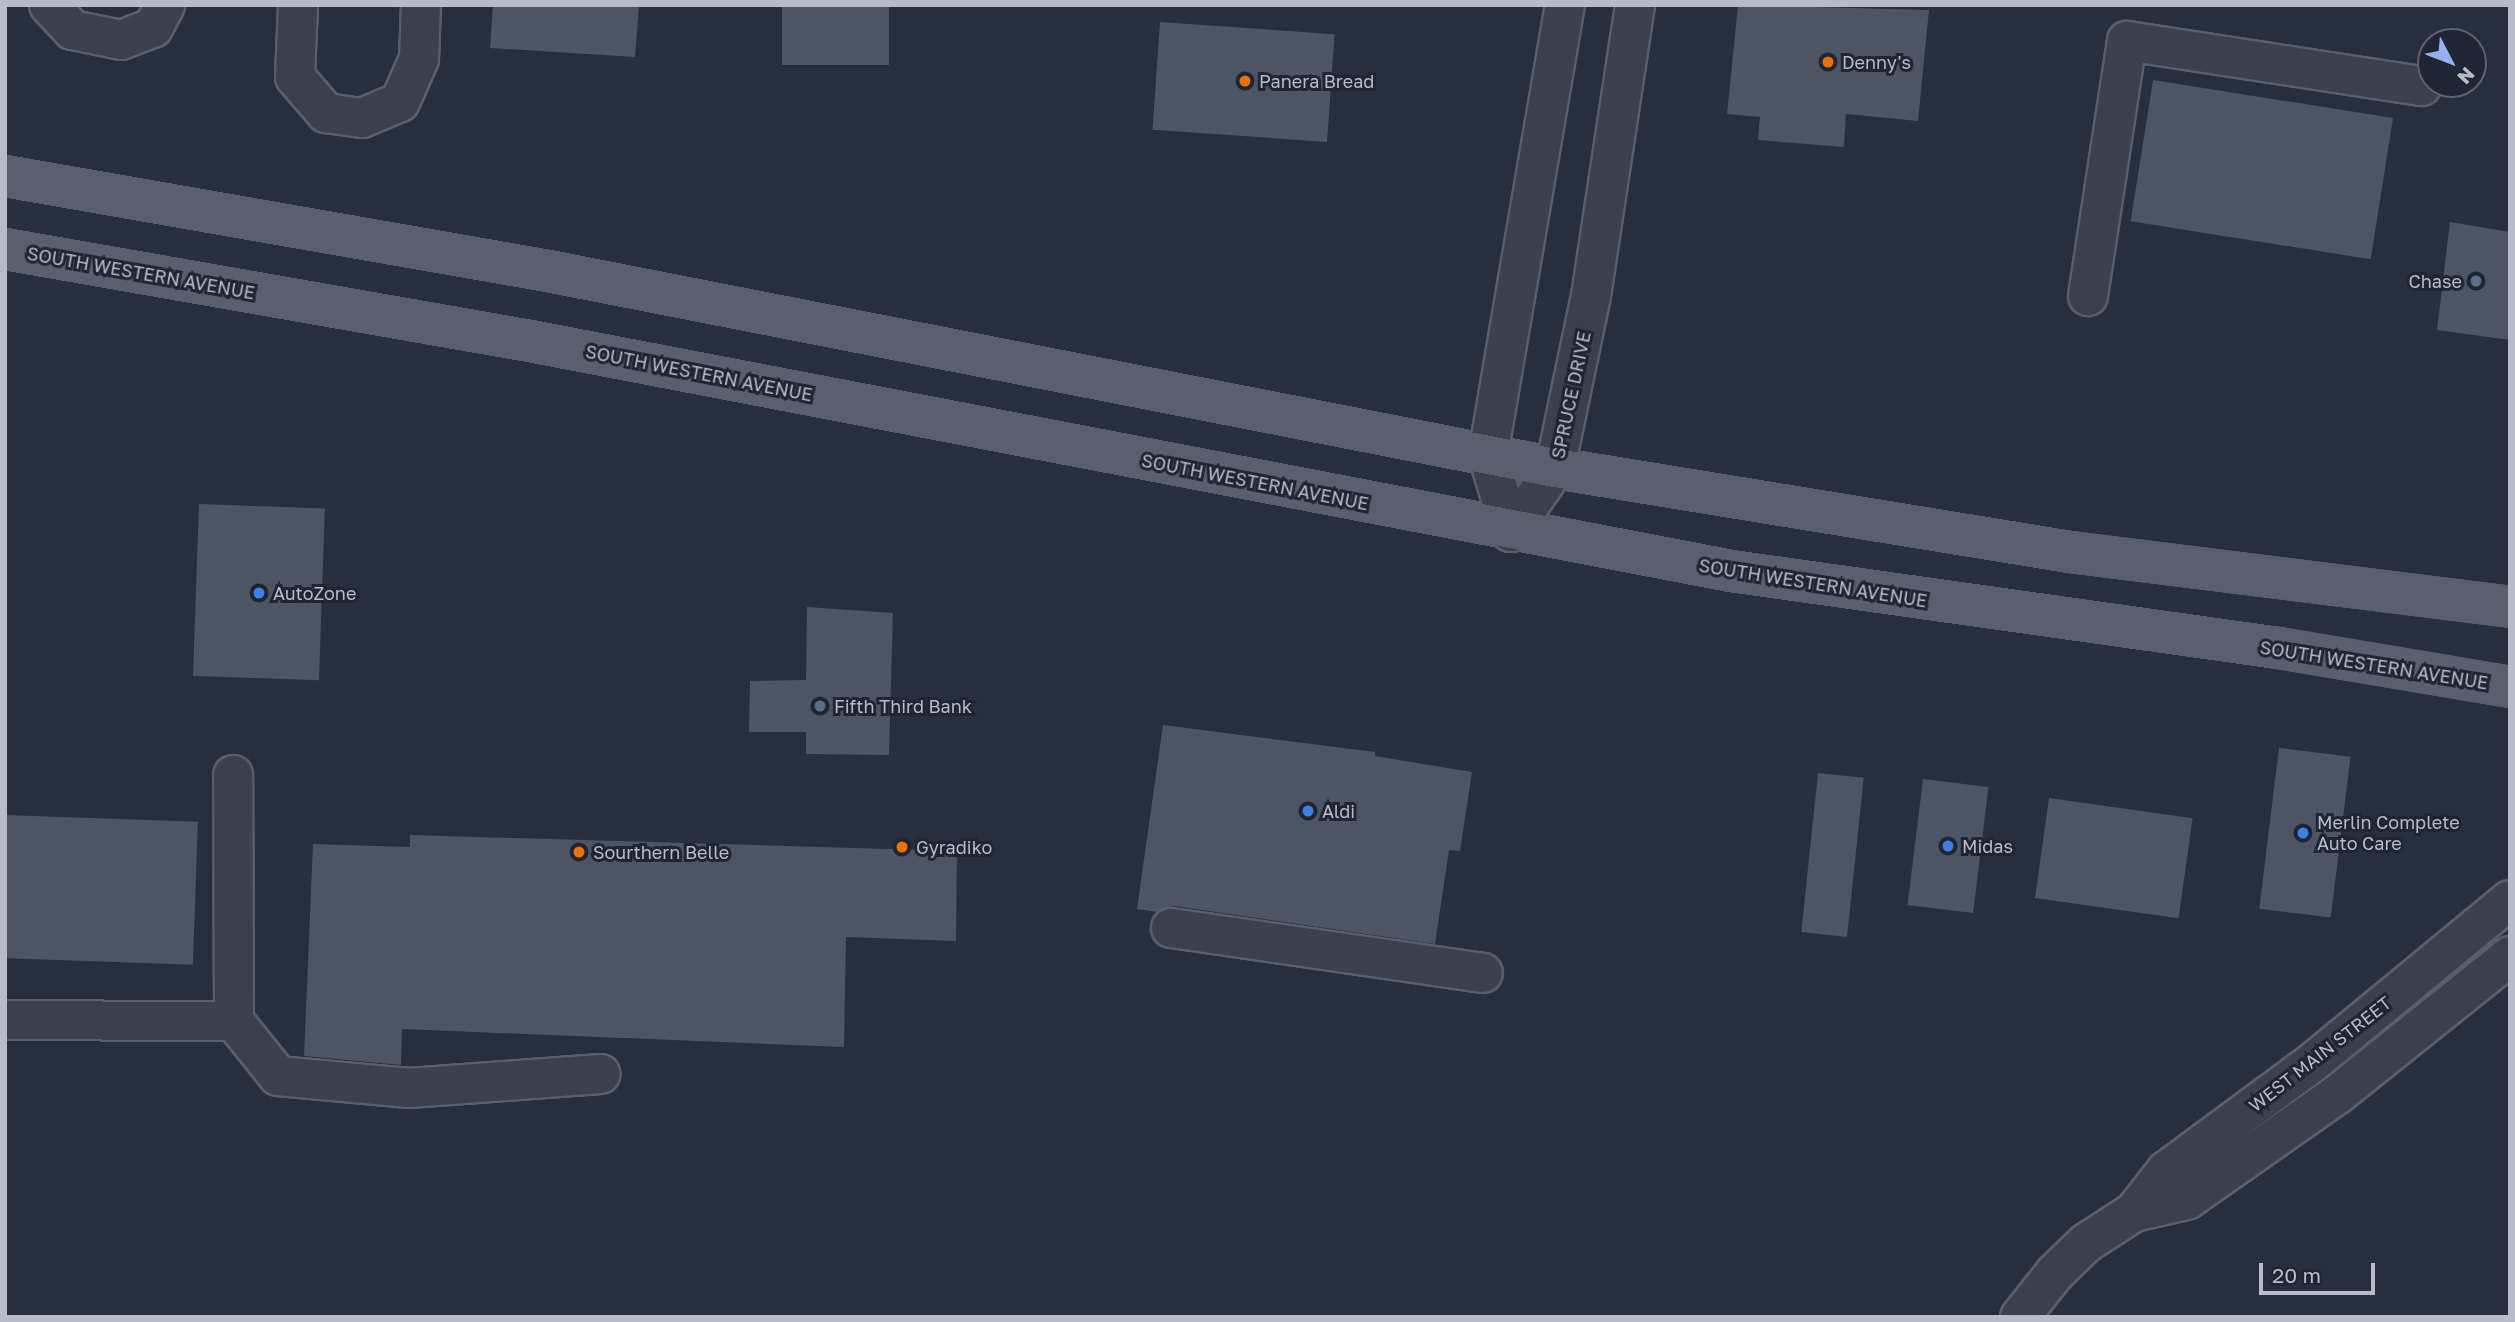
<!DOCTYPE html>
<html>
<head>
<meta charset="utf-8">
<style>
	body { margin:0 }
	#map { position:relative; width:2515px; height:1322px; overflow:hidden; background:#272e3d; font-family:"Golos Text",sans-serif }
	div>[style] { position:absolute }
	.building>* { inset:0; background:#4d5565; transform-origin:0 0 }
	.roads { filter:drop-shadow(2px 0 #585e6b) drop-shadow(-2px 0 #585e6b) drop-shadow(0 2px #585e6b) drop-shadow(0 -2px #585e6b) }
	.minor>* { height:38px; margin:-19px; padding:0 19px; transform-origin:19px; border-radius:19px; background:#3b404d }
	.major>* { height:38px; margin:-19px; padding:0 19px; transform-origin:19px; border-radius:19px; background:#595f6d }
	.dots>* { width:19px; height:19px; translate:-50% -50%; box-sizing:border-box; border:4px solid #1f2532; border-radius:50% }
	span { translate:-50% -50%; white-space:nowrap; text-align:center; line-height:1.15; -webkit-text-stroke:6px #1f2532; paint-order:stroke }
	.poi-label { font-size:18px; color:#b7bcc8 }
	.left { translate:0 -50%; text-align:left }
	.right { translate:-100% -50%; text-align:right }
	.street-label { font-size:18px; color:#b7bcc8 }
	.frame { position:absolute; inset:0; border:7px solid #b7bcc8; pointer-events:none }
	.north { position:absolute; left:2417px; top:28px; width:70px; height:70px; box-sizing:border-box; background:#1f2532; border:2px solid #5c616e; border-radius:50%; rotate:132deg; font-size:19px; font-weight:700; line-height:28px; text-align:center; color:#b7bcc8 }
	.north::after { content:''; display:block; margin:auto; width:24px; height:32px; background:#95afef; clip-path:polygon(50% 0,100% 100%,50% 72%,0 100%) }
	.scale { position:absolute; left:2259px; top:1263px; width:116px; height:32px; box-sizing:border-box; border:4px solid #b7bcc8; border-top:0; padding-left:9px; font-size:21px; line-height:24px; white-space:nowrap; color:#b7bcc8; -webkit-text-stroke:5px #1f2532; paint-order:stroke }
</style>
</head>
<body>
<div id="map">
	<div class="building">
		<i style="clip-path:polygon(493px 5px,639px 5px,635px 57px,490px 48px)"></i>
		<i style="left:782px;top:5px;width:107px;height:60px"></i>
		<i style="clip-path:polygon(1738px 5px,1929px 10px,1918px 121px,1846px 114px,1844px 147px,1758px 140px,1760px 117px,1727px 114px)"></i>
		<i style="left:1160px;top:22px;width:175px;height:108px;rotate:4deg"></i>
		<i style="left:2153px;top:80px;width:243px;height:143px;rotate:9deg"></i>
		<i style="clip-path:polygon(2450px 222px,2510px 232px,2510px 340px,2437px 330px)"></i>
		<i style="left:199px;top:504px;width:126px;height:172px;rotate:2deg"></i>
		<i style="clip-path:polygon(807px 607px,893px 613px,889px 755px,806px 754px,806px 732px,749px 732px,750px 681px,806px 680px)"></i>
		<i style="clip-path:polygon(1163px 725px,1375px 752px,1375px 756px,1472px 772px,1460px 851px,1449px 850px,1435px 944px,1174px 906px,1157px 912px,1137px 909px)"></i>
		<i style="left:2279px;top:748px;width:72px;height:162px;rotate:7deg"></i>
		<i style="left:1818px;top:773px;width:46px;height:160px;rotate:6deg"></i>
		<i style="left:1923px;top:779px;width:66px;height:127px;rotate:7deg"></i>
		<i style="left:2049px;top:798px;width:145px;height:101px;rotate:8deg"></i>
		<i style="left:5px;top:815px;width:193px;height:143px;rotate:2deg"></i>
		<i style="clip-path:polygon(410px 835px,957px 851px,956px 941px,846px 937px,844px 1047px,402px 1029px,401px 1065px,304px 1056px,313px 844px,410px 847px)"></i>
	</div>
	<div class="roads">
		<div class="minor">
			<i style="left:49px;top:5px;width:34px;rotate:47deg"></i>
			<i style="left:72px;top:30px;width:50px;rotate:11.5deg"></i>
			<i style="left:121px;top:40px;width:34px;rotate:-21deg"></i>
			<i style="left:153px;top:28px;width:26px;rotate:-62deg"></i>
			<i style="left:298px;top:5px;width:72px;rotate:92.4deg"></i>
			<i style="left:295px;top:77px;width:48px;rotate:49.3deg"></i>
			<i style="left:326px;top:113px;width:36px;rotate:8deg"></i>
			<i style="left:362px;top:118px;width:41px;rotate:-22.8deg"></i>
			<i style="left:400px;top:102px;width:47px;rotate:-66.2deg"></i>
			<i style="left:419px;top:59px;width:54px;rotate:-87.9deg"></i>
			<i style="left:2088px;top:296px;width:258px;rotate:-81.3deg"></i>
			<i style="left:2127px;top:41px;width:298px;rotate:8.7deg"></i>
			<i style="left:1511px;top:532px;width:78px;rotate:-55.5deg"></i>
			<i style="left:1555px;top:468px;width:176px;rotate:-78.2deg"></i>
			<i style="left:1591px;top:296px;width:294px;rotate:-81.4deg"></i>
			<i style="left:1511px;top:532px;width:80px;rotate:-106.6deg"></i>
			<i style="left:1488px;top:455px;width:457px;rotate:-80.3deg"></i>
			<i style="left:1171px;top:928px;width:315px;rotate:8.2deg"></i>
			<i style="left:5px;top:1020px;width:229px;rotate:0.3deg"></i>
			<i style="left:234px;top:1021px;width:246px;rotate:-90.2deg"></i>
			<i style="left:234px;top:1021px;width:70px;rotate:51.3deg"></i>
			<i style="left:278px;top:1076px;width:132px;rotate:5.2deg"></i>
			<i style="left:409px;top:1088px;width:192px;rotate:-4.2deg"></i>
			<i style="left:2134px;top:1212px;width:54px;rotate:-12.8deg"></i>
			<i style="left:2187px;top:1200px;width:184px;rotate:-35.1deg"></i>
			<i style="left:2338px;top:1094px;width:221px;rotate:-38.7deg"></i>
			<i style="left:2020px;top:1317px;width:56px;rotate:-51.5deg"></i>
			<i style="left:2055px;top:1273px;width:43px;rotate:-44.1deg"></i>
			<i style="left:2086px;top:1243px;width:57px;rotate:-32.9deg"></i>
			<i style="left:2134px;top:1212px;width:52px;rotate:-52deg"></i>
			<i style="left:2166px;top:1171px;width:182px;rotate:-36.5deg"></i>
			<i style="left:2312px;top:1063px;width:256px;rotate:-39.5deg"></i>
		</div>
		<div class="major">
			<i style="left:5px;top:176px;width:551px;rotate:9.92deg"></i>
			<i style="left:548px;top:271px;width:1026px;rotate:11.07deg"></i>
			<i style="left:1555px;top:468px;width:522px;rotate:9.26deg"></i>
			<i style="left:2070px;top:552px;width:443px;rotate:7.1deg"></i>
			<i style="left:5px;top:249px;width:533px;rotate:9.94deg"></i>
			<i style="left:530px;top:341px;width:1223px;rotate:10.84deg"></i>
			<i style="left:1731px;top:571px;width:552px;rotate:8.01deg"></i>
			<i style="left:2278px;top:648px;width:235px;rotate:9.5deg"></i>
		</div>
	</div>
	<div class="dots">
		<i style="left:1828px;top:62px;background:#e8710a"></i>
		<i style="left:1245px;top:81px;background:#e8710a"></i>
		<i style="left:2476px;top:281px;background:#5c6f8a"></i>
		<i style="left:259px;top:593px;background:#3f7fe0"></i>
		<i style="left:820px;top:706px;background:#5c6f8a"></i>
		<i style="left:1308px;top:811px;background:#3f7fe0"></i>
		<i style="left:2303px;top:833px;background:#3f7fe0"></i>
		<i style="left:1948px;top:846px;background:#3f7fe0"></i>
		<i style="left:902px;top:847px;background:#e8710a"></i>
		<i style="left:579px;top:852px;background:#e8710a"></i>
	</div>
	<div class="poi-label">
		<span class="left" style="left:1842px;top:62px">Denny's</span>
		<span class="left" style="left:1259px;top:81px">Panera Bread</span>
		<span class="right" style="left:2462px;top:281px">Chase</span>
		<span class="left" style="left:273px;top:593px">AutoZone</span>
		<span class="left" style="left:834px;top:706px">Fifth Third Bank</span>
		<span class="left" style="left:1322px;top:811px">Aldi</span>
		<span class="left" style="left:2317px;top:833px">Merlin Complete<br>Auto Care</span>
		<span class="left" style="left:1962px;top:846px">Midas</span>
		<span class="left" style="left:916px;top:847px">Gyradiko</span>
		<span class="left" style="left:593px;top:852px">Sourthern Belle</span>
	</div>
	<div class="street-label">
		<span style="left:141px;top:273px;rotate:10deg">SOUTH WESTERN AVENUE</span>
		<span style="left:699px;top:373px;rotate:11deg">SOUTH WESTERN AVENUE</span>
		<span style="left:1571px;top:395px;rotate:-78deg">SPRUCE DRIVE</span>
		<span style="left:1255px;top:482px;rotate:11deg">SOUTH WESTERN AVENUE</span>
		<span style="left:1813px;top:583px;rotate:9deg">SOUTH WESTERN AVENUE</span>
		<span style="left:2374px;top:665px;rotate:9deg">SOUTH WESTERN AVENUE</span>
		<span style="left:2320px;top:1054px;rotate:-38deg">WEST MAIN STREET</span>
	</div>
	<div class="frame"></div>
	<div class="north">N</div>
	<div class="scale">20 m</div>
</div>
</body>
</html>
